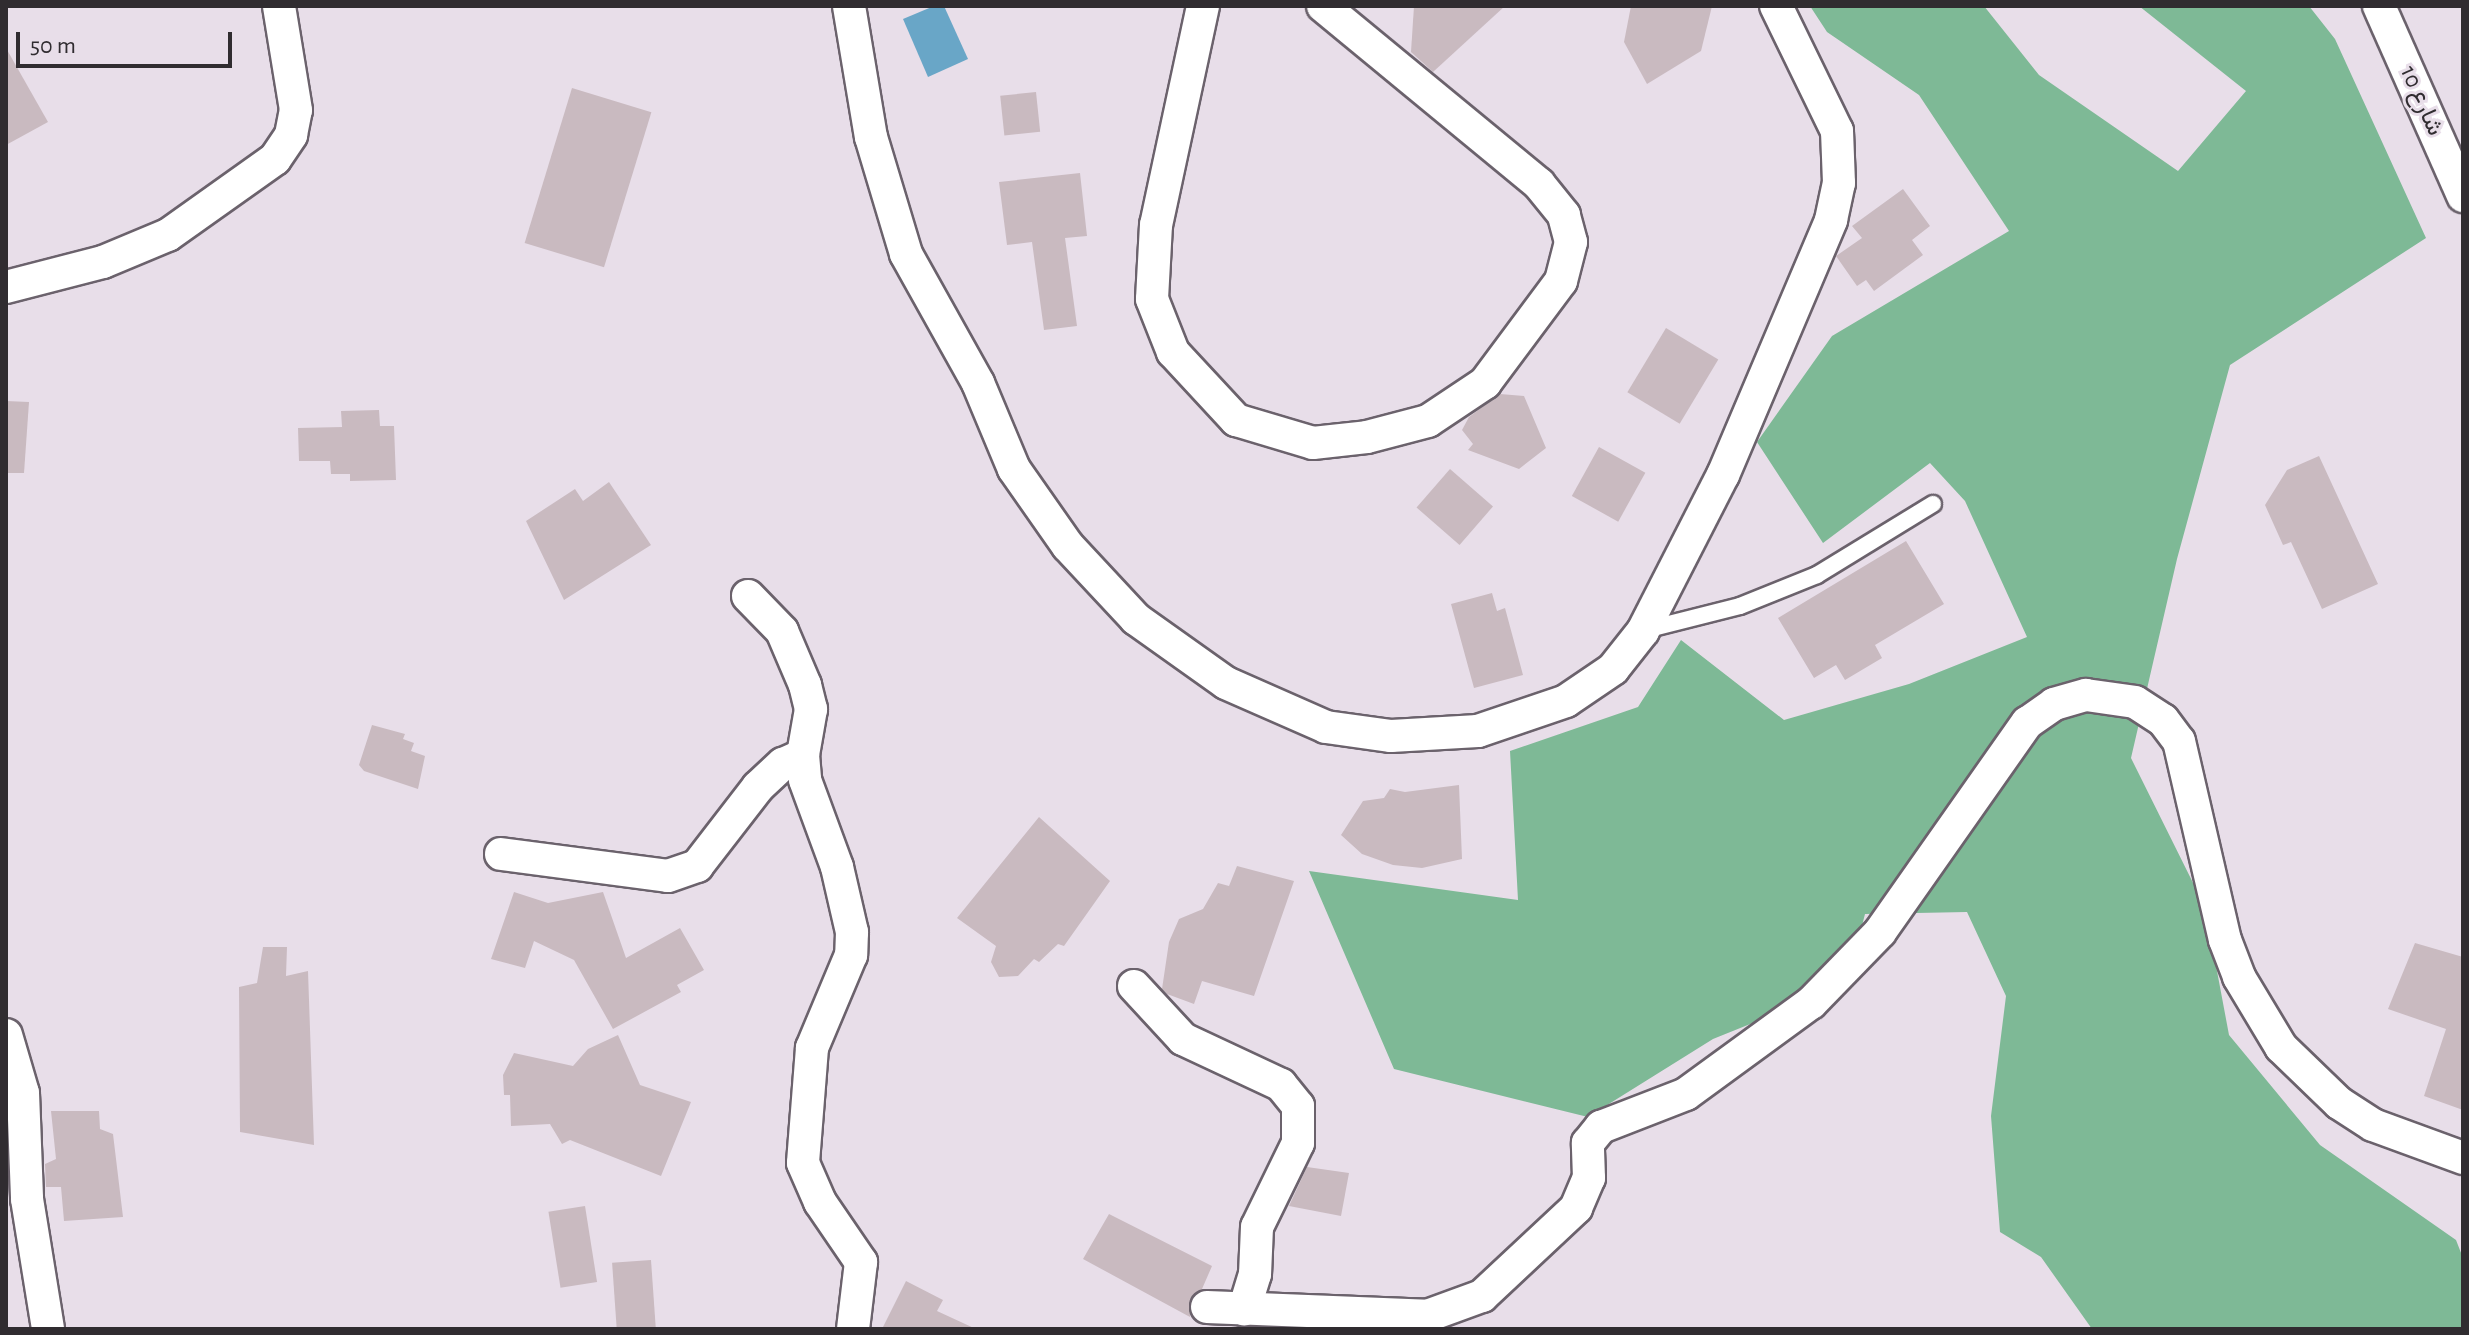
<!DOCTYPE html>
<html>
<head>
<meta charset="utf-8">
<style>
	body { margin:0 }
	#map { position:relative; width:2469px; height:1335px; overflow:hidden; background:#e8dee9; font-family:"Alegreya Sans",Vazirmatn,sans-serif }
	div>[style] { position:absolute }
	.forest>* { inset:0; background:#7eb996 }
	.water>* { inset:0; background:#69a6c7 }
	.building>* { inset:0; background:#c9bac0; transform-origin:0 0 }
	.roads { filter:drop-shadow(2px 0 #6b626c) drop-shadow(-2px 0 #6b626c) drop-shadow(0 2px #6b626c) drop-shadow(0 -2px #6b626c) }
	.lane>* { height:16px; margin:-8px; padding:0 8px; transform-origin:8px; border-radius:8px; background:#fff }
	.street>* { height:32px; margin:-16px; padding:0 16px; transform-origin:16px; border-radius:16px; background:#fff }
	span { translate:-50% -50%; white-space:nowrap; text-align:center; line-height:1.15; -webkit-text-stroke:6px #e8dee9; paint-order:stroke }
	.street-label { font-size:24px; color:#302c30 }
	.frame { position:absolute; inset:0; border:8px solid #302c30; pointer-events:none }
	.scale { position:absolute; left:16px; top:32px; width:216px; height:36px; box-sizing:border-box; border:4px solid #302c30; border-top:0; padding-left:10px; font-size:24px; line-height:28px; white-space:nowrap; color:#302c30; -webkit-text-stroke:6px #e8dee9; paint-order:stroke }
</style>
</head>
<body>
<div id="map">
	<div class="forest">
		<i style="clip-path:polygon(1810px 6px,1984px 6px,2039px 75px,2178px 171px,2246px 91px,2139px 6px,2309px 6px,2335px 39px,2426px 238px,2230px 365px,2177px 559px,2131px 758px,2205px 907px,2229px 1035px,2320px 1145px,2456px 1240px,2463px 1258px,2463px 1329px,2092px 1329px,2041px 1257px,2000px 1232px,1991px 1116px,2006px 996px,1967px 912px,1865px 914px,1847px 985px,1713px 1039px,1588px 1117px,1394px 1069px,1309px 871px,1518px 900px,1510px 751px,1638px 707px,1681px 640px,1784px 720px,1909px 684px,2027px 637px,1965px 501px,1930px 463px,1823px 543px,1757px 442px,1832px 336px,2009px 231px,1919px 95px,1827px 32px)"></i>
	</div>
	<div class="water">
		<i style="clip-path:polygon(934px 6px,944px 6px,968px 59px,928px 77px,903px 19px)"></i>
	</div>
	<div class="building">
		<i style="clip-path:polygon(1414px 6px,1505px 6px,1433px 72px,1411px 52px)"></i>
		<i style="clip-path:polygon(1631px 6px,1712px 6px,1701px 51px,1647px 84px,1624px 42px)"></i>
		<i style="clip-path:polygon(6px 48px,48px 122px,6px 145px)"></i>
		<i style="left:572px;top:88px;width:83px;height:162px;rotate:17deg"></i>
		<i style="left:1036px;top:92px;width:40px;height:36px;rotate:84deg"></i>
		<i style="clip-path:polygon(1080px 173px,1087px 236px,1065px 238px,1077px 326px,1044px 330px,1032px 242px,1007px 245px,999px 182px)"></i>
		<i style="clip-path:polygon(1903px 189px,1930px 226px,1912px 240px,1923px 255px,1874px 291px,1866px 280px,1857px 286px,1836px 256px,1862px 238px,1852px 226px)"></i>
		<i style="left:1666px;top:328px;width:61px;height:75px;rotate:31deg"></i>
		<i style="clip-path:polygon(1500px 394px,1524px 396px,1546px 448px,1519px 469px,1468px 450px,1473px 444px,1462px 430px,1469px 417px)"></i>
		<i style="clip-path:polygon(6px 401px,29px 402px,24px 473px,6px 473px)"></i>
		<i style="clip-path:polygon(379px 410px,380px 426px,394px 426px,396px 480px,350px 481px,350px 474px,331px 474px,330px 461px,299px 461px,298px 428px,342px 427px,341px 411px)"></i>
		<i style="left:1599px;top:447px;width:53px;height:56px;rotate:29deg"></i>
		<i style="clip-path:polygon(2319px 456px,2378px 584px,2322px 609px,2291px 542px,2283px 545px,2265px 505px,2287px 470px)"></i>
		<i style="left:1450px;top:469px;width:57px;height:51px;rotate:41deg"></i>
		<i style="clip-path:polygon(609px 482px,651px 545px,564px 600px,526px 521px,575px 489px,583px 501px)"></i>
		<i style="clip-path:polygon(1906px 541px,1944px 604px,1875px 645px,1882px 658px,1845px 680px,1836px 665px,1814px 678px,1778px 618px)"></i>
		<i style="clip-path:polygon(1492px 593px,1497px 611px,1505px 608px,1523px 675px,1474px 688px,1451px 604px)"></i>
		<i style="clip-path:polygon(372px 725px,405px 734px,403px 739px,414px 743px,411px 751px,425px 756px,418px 789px,364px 771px,359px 765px)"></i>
		<i style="clip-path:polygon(1459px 785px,1462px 859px,1422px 868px,1393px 865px,1362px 854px,1341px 835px,1363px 801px,1384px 798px,1390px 789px,1405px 792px)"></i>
		<i style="clip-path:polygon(1039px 817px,1110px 881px,1064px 946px,1058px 944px,1039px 962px,1034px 959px,1018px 976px,999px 977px,991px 962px,996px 946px,957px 918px)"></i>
		<i style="clip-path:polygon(1237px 866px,1294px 881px,1254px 996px,1202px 981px,1194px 1004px,1167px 994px,1162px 989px,1169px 942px,1179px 919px,1203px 909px,1218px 883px,1229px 886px)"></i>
		<i style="clip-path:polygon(514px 892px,548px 903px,603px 892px,626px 958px,680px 928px,704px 970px,677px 985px,681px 992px,613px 1029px,574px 960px,534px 941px,525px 968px,491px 959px)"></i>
		<i style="clip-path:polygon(2415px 943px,2463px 957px,2463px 1110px,2424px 1096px,2446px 1029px,2388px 1009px)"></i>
		<i style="clip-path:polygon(263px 947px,287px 947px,286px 976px,308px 971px,314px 1145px,240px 1132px,239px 987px,257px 983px)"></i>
		<i style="clip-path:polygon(618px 1035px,640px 1085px,691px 1102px,661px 1176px,570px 1140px,562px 1144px,550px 1124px,511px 1126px,510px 1095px,504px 1095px,503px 1075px,514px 1053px,573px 1066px,588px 1049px)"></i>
		<i style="clip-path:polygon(51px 1111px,99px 1111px,100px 1129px,113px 1134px,123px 1217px,64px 1221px,61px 1187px,46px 1187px,45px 1164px,56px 1159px)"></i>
		<i style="clip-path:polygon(1307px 1167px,1349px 1173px,1341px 1216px,1289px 1206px)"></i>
		<i style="left:585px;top:1206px;width:77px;height:37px;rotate:81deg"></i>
		<i style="clip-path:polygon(1109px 1214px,1212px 1266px,1202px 1289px,1191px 1298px,1190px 1317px,1083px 1259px)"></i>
		<i style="left:651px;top:1260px;width:69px;height:39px;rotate:86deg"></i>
		<i style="clip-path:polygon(906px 1281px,943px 1300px,937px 1311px,976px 1329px,882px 1329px)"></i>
	</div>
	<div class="roads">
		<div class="lane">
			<i style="left:1645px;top:630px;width:98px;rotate:-14.2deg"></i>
			<i style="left:1740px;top:606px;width:83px;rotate:-21.9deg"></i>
			<i style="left:1817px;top:575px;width:136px;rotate:-31.5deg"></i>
		</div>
		<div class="street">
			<i style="left:849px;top:6px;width:133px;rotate:80.5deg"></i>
			<i style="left:871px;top:137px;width:122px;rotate:73.3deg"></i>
			<i style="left:906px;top:254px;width:148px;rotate:60.8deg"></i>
			<i style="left:978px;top:383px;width:93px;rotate:67.3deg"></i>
			<i style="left:1014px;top:469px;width:94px;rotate:55deg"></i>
			<i style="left:1068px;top:546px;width:100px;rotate:47deg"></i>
			<i style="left:1136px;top:619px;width:110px;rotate:35.4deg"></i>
			<i style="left:1226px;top:683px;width:109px;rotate:23.7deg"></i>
			<i style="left:1326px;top:727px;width:66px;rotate:7.9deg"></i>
			<i style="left:1391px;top:736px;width:87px;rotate:-3.3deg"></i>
			<i style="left:1478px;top:731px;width:93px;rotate:-18.8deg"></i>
			<i style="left:1566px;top:701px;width:57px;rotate:-34.2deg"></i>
			<i style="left:1613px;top:669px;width:48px;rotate:-51.7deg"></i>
			<i style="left:1643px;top:631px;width:175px;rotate:-62.9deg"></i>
			<i style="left:1723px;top:475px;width:277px;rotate:-67deg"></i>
			<i style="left:1831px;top:220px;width:38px;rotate:-78deg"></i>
			<i style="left:1839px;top:183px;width:52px;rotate:-92.2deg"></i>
			<i style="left:1837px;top:131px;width:139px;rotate:-116deg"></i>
			<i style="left:1203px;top:6px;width:224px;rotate:102.1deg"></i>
			<i style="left:1156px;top:225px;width:74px;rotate:93.1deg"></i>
			<i style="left:1152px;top:299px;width:57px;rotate:68.4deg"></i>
			<i style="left:1173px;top:352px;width:93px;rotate:47.2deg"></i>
			<i style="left:1236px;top:420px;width:80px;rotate:16.6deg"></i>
			<i style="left:1313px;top:443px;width:54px;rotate:-6.3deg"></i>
			<i style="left:1367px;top:437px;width:63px;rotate:-14.7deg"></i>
			<i style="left:1428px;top:421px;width:69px;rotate:-33.7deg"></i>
			<i style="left:1485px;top:383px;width:127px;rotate:-53.3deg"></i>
			<i style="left:1561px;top:281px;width:40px;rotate:-75.6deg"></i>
			<i style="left:1571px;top:242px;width:28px;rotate:-105deg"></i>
			<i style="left:1564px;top:215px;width:40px;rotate:-129deg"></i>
			<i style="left:1539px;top:184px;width:280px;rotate:-140.5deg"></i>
			<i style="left:2379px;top:6px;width:208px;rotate:66.1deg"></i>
			<i style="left:6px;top:287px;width:100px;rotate:-14.5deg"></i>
			<i style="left:103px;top:262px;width:70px;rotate:-22.6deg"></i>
			<i style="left:168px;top:235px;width:131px;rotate:-35.4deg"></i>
			<i style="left:275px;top:159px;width:29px;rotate:-56deg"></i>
			<i style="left:291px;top:135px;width:25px;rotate:-79deg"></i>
			<i style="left:296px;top:110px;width:105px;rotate:-99.3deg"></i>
			<i style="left:748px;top:596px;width:49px;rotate:45.8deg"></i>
			<i style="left:782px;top:631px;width:59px;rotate:66.9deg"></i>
			<i style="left:805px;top:685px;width:25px;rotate:76deg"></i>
			<i style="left:811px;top:709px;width:47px;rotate:99.9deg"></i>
			<i style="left:803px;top:755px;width:25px;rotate:85deg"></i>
			<i style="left:805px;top:780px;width:93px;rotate:69.8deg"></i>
			<i style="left:837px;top:867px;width:67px;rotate:77deg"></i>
			<i style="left:852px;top:932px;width:23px;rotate:92deg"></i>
			<i style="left:851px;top:955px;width:101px;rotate:112.8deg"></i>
			<i style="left:812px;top:1048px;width:115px;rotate:94.5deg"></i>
			<i style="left:803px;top:1163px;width:43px;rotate:66.4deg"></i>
			<i style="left:820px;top:1202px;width:73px;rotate:55.7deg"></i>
			<i style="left:861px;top:1262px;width:67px;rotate:96.8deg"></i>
			<i style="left:501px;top:854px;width:168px;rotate:7.5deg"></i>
			<i style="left:668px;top:876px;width:31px;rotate:-19deg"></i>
			<i style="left:697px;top:866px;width:100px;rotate:-52.3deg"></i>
			<i style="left:758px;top:787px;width:34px;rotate:-43deg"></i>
			<i style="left:783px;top:764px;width:22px;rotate:-24deg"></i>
			<i style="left:1134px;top:986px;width:72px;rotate:47.2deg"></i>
			<i style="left:1183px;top:1039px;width:108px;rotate:25.1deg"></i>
			<i style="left:1281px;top:1085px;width:27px;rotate:51deg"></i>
			<i style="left:1298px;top:1106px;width:37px;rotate:90deg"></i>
			<i style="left:1298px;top:1143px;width:93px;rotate:116deg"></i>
			<i style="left:1257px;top:1227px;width:47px;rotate:92.4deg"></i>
			<i style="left:1255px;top:1274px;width:37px;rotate:107deg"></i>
			<i style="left:6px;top:1035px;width:60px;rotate:73.7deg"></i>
			<i style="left:23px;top:1093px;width:106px;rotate:87.8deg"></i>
			<i style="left:27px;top:1199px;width:132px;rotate:80.8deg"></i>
			<i style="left:1207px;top:1307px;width:220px;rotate:2.3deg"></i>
			<i style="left:1427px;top:1316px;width:59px;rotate:-20deg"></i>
			<i style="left:1482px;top:1296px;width:129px;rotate:-43.1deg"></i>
			<i style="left:1576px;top:1208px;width:33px;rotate:-67deg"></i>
			<i style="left:1589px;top:1178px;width:35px;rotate:-92deg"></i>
			<i style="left:1588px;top:1143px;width:21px;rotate:-51deg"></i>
			<i style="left:1601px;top:1127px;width:91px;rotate:-21.2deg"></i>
			<i style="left:1686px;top:1094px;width:155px;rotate:-36.1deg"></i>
			<i style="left:1811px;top:1003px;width:99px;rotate:-45.8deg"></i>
			<i style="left:1880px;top:932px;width:256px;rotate:-54.9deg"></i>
			<i style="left:2027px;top:723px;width:33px;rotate:-35deg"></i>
			<i style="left:2054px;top:704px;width:33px;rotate:-16deg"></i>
			<i style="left:2086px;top:695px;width:49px;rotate:8.1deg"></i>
			<i style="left:2135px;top:702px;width:33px;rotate:33deg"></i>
			<i style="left:2163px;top:720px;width:26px;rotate:53deg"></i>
			<i style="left:2179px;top:741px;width:204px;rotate:77deg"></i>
			<i style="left:2225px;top:940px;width:40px;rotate:69deg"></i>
			<i style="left:2239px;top:977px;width:82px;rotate:59deg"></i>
			<i style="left:2281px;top:1047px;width:81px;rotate:44deg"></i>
			<i style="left:2339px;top:1103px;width:40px;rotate:32.9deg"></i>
			<i style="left:2373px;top:1125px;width:96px;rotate:20.1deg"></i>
		</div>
	</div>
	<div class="street-label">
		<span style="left:2421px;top:101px;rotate:66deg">شارع 10</span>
	</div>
	<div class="frame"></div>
	<div class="scale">50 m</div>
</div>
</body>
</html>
